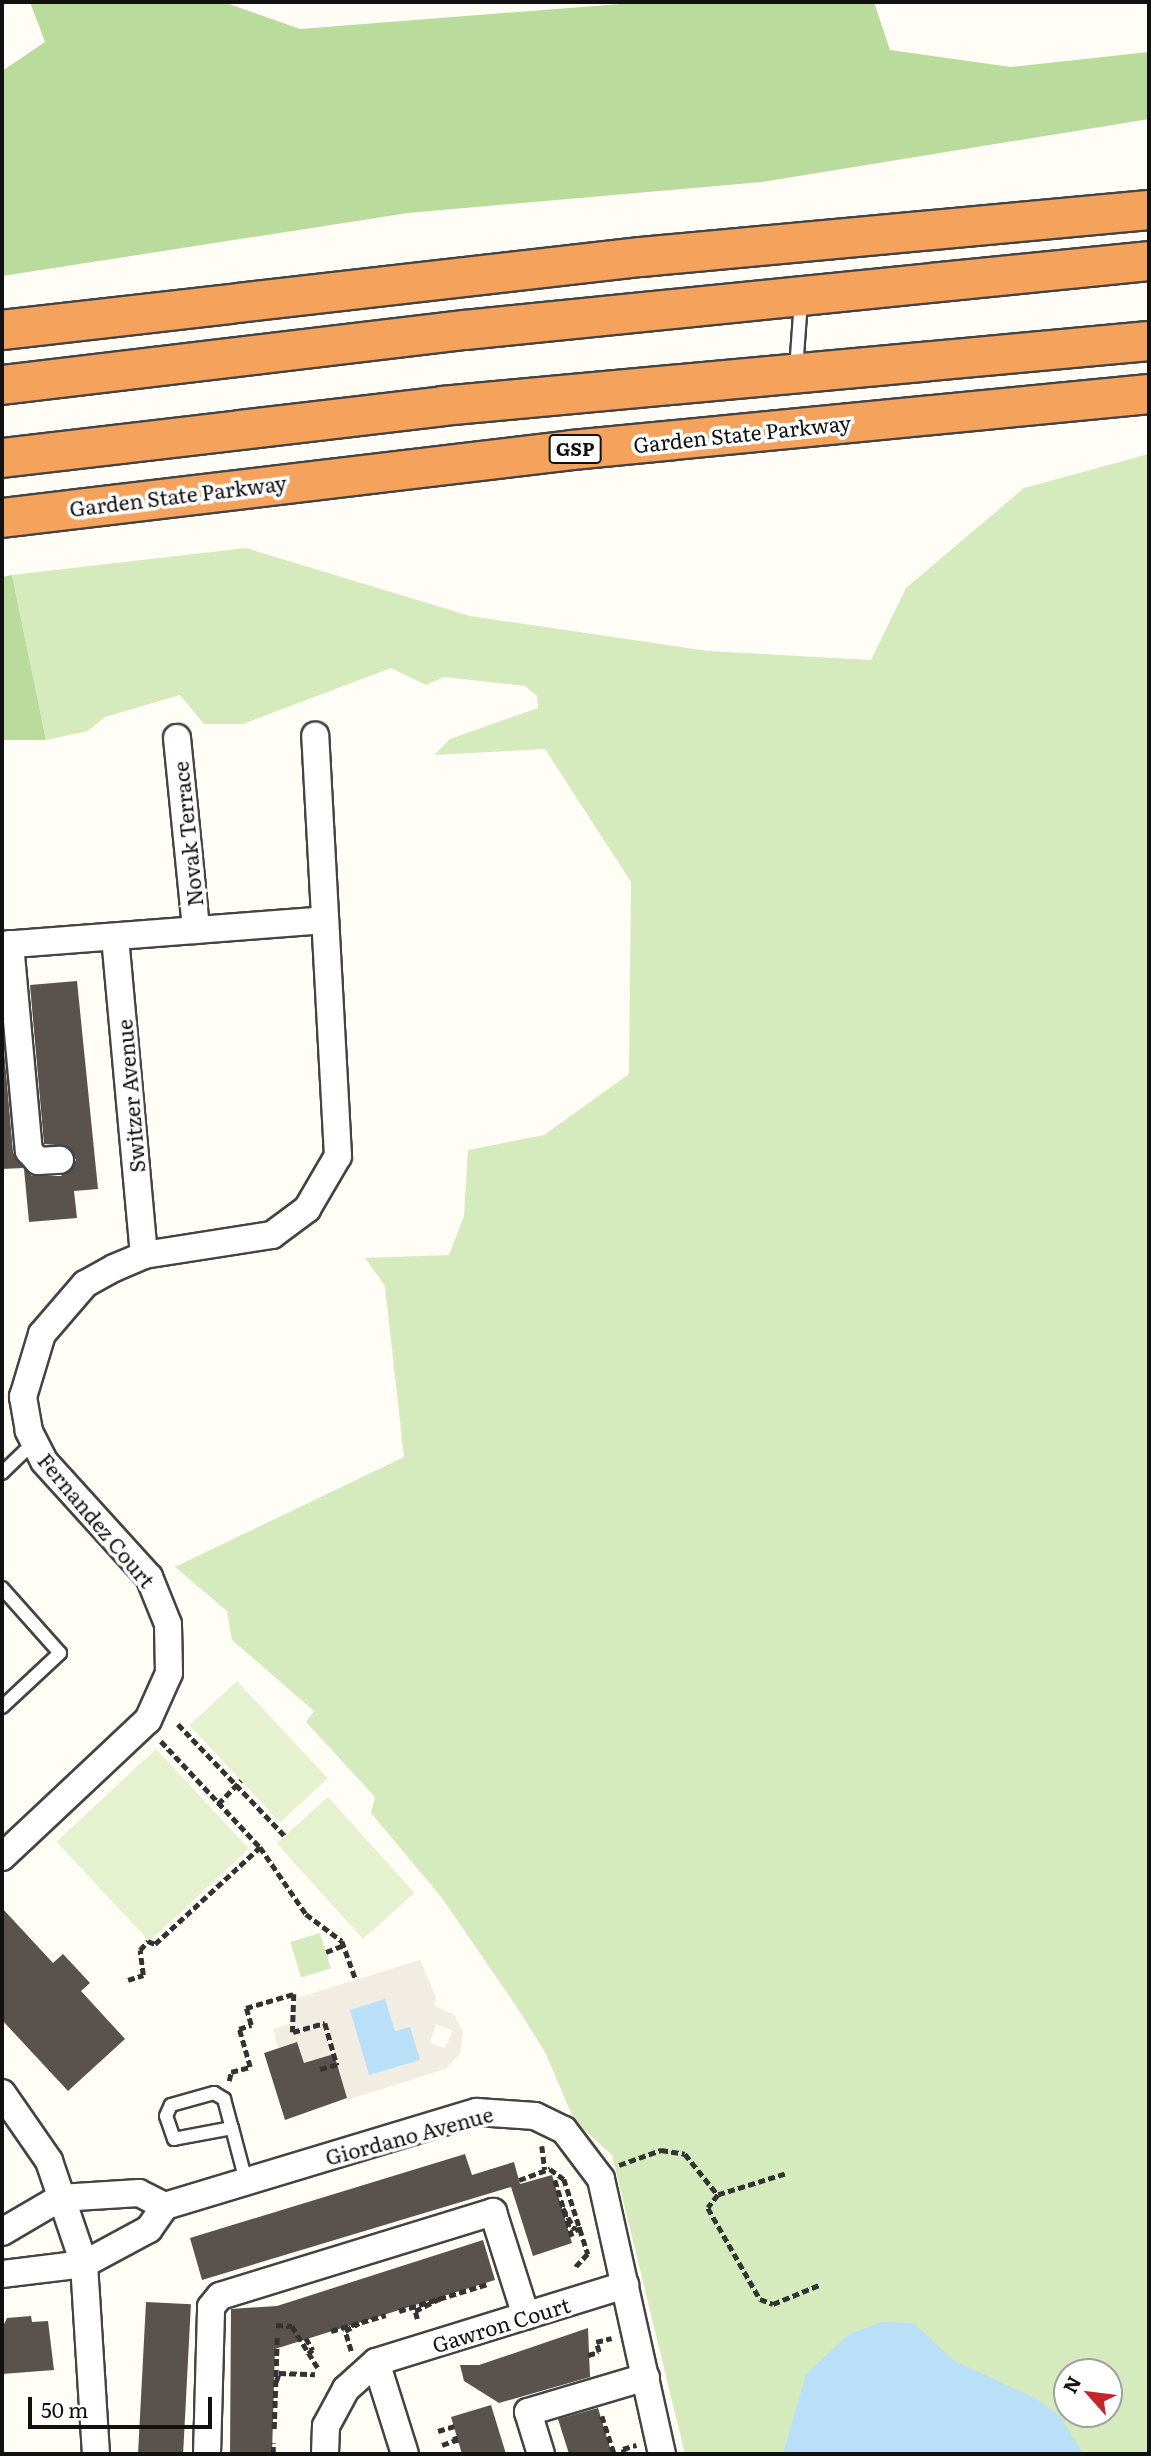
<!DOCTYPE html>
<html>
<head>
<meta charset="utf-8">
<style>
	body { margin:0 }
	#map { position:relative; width:1151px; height:2456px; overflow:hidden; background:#fffdf5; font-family:Literata,serif }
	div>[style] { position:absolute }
	.green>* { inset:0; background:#d5ebbd; transform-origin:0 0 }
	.forest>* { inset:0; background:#b9dc9c }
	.pitch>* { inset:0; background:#e6f2cf; transform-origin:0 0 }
	.plaza>* { inset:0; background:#f1ede2 }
	.water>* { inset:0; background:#b9e0f7 }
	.building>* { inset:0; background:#5a524d; transform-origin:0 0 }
	.path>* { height:4.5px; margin-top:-2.25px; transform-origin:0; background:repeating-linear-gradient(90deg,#333 0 7px,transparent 0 10.5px) }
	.roads { filter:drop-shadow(2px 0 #444) drop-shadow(-2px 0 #444) drop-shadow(0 2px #444) drop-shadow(0 -2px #444) }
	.service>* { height:12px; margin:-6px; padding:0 6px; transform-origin:6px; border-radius:6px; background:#fff }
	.minor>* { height:26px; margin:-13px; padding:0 13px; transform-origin:13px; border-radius:13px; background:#fff }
	.motorway>* { height:38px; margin:-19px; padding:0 19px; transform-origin:19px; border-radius:19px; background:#f5a25d }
	span { translate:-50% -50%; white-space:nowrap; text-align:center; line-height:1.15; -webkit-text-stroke:7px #fff; paint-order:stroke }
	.shield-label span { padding:2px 5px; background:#fff; border:2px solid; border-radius:5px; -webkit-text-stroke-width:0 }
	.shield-label { font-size:19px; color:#111; font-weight:700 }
	.street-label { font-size:21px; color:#111 }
	.frame { position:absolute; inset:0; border:4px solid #111; pointer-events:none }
	.north { position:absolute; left:1053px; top:2358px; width:70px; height:70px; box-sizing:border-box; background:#fff; border:2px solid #a0a0a0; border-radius:50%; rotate:298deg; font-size:19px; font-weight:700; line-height:28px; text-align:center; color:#111 }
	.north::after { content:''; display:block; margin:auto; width:24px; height:32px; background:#c4262e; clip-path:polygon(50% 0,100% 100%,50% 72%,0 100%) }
	.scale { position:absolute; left:28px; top:2397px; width:184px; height:32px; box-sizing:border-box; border:4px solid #111; border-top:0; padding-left:9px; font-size:21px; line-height:24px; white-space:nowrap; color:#111; -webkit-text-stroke:5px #fff; paint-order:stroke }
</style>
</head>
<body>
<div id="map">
	<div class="green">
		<i style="clip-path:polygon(evenodd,1149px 454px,1149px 2454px,685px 2454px,612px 2155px,575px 2122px,545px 2052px,516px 2006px,442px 1898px,371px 1813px,375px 1797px,306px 1722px,314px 1711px,232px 1640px,227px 1611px,175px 1567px,404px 1457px,385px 1286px,365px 1258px,449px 1255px,464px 1216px,468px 1150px,544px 1135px,629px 1074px,631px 882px,545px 749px,434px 755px,450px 739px,538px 708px,537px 696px,525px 686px,444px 677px,426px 685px,391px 668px,243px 724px,204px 724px,180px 695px,105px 717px,88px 731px,46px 740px,12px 575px,246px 548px,470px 616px,708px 651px,871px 660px,906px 588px,1024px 488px,1149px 454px,1067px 2372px,1109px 2372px,1109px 2414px,1067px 2414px,1067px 2372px)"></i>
		<i style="left:320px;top:1933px;width:37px;height:31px;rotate:73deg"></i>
	</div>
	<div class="forest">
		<i style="clip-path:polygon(30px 2px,223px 2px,300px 29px,646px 2px,874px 2px,890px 50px,1011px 67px,1149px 52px,1149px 119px,762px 182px,408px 213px,2px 276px,2px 71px,45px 42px)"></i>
		<i style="clip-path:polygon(12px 575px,46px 740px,2px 740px,2px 577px)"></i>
	</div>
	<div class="pitch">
		<i style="left:237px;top:1681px;width:133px;height:65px;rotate:47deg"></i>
		<i style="left:156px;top:1749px;width:136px;height:136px;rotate:47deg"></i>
		<i style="left:328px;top:1797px;width:129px;height:69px;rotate:48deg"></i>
	</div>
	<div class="plaza">
		<i style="clip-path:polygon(evenodd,420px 1960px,436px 1997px,434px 2006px,453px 2014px,463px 2031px,460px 2054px,445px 2069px,347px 2100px,338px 2069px,304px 2063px,297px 2042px,278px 2048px,273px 2029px,292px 2023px,297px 1998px,420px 1960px,385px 1999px,395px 2032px,410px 2027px,370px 2075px,385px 1999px,420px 1960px,436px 2024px,453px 2031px,445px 2048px,430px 2043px,436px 2024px)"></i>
	</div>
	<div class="water">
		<i style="clip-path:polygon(385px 1999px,395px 2031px,410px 2027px,420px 2060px,369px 2075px,350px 2010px)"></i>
		<i style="clip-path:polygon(882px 2322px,914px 2323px,953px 2360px,1037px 2399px,1061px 2417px,1083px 2454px,783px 2454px,806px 2374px,849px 2334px)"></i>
	</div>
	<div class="building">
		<i style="clip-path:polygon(77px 981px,98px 1189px,74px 1191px,77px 1218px,29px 1222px,24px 1169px,32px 1176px,61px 1176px,76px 1160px,67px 1146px,44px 1144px,30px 985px)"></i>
		<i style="clip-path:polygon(2px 1026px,13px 1152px,23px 1168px,2px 1169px)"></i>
		<i style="clip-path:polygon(2px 1908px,53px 1963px,63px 1954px,90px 1983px,81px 1991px,125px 2039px,68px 2091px,2px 2020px)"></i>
		<i style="clip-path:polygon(297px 2042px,304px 2063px,334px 2054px,347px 2098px,285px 2120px,264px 2053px)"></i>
		<i style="clip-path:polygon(465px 2154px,472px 2175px,514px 2162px,520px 2184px,552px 2175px,572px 2243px,533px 2256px,511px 2187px,202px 2280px,190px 2238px)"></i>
		<i style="clip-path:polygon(483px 2240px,495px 2280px,275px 2349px,272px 2454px,230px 2454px,231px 2309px,277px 2306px)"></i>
		<i style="left:146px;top:2302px;width:45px;height:152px;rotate:3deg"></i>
		<i style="clip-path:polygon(31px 2316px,32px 2322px,48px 2321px,54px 2370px,2px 2374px,2px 2328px,7px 2318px)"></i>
		<i style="clip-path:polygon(588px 2328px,590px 2377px,499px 2403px,464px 2381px,460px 2365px,479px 2365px)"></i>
		<i style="clip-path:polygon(491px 2405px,506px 2454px,462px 2454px,451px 2417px)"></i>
		<i style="clip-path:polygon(598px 2408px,612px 2454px,569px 2454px,558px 2419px)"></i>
	</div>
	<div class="path">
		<i style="left:178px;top:1724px;width:156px;rotate:46.3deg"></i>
		<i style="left:161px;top:1741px;width:145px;rotate:47deg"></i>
		<i style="left:260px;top:1847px;width:81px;rotate:55.5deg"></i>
		<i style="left:306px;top:1914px;width:45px;rotate:36.9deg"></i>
		<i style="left:342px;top:1941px;width:41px;rotate:70.3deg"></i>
		<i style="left:218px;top:1804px;width:33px;rotate:-46deg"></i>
		<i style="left:326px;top:1952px;width:19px;rotate:-21deg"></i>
		<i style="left:128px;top:1980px;width:16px;rotate:-18deg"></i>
		<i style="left:143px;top:1975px;width:25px;rotate:-97deg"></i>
		<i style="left:140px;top:1950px;width:12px;rotate:-48deg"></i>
		<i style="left:148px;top:1941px;width:8px;rotate:23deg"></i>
		<i style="left:155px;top:1944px;width:143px;rotate:-42.7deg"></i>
		<i style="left:229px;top:2081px;width:9px;rotate:-77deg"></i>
		<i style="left:231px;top:2072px;width:20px;rotate:-15deg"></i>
		<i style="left:250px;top:2067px;width:40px;rotate:-106deg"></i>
		<i style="left:239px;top:2029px;width:13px;rotate:-18deg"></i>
		<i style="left:251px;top:2025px;width:18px;rotate:-106deg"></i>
		<i style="left:246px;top:2008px;width:50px;rotate:-16.3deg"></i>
		<i style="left:294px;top:1994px;width:38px;rotate:92deg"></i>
		<i style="left:293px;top:2032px;width:33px;rotate:-16deg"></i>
		<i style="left:325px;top:2023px;width:44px;rotate:74.1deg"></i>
		<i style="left:337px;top:2065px;width:20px;rotate:165deg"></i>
		<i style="left:542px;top:2146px;width:24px;rotate:83deg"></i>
		<i style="left:619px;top:2165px;width:45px;rotate:-19.7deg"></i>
		<i style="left:661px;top:2150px;width:24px;rotate:9deg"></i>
		<i style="left:685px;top:2154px;width:53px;rotate:51.2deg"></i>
		<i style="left:785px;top:2174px;width:70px;rotate:162.6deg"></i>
		<i style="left:718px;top:2195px;width:16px;rotate:128deg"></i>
		<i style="left:708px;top:2208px;width:105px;rotate:60.3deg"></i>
		<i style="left:760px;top:2299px;width:14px;rotate:21deg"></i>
		<i style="left:773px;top:2304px;width:50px;rotate:-22.4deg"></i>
		<i style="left:519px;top:2180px;width:33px;rotate:-20deg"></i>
		<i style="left:550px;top:2169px;width:17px;rotate:36deg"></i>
		<i style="left:564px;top:2179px;width:79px;rotate:72.3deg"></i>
		<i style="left:588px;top:2254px;width:19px;rotate:133deg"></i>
		<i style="left:555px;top:2180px;width:59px;rotate:73.1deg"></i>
		<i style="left:563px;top:2208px;width:25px;rotate:61deg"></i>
		<i style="left:575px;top:2230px;width:8px;rotate:-14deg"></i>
		<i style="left:399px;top:2311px;width:93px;rotate:-16.9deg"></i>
		<i style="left:417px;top:2319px;width:8px;rotate:-104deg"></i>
		<i style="left:415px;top:2311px;width:31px;rotate:-27deg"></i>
		<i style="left:276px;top:2325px;width:16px;rotate:4deg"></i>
		<i style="left:292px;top:2326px;width:49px;rotate:58.2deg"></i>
		<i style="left:331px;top:2331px;width:57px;rotate:-16.2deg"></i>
		<i style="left:306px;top:2338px;width:14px;rotate:60deg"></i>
		<i style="left:313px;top:2350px;width:6px;rotate:141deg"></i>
		<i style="left:351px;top:2351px;width:21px;rotate:-107deg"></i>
		<i style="left:345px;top:2331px;width:16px;rotate:-30deg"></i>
		<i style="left:588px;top:2355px;width:11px;rotate:-15deg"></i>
		<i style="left:599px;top:2352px;width:10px;rotate:-107deg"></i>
		<i style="left:596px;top:2342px;width:16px;rotate:-14deg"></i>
		<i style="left:276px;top:2382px;width:9px;rotate:-72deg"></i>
		<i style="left:279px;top:2373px;width:36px;rotate:2deg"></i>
		<i style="left:602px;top:2416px;width:40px;rotate:72deg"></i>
		<i style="left:274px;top:2429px;width:92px;rotate:-88.1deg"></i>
		<i style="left:438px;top:2431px;width:17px;rotate:-17deg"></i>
		<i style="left:455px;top:2436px;width:8px;rotate:76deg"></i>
		<i style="left:442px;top:2445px;width:15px;rotate:-20deg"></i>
		<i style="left:273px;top:2454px;width:11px;rotate:-90deg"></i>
		<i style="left:624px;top:2454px;width:5px;rotate:-101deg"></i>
		<i style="left:623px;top:2449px;width:14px;rotate:-17deg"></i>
	</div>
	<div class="roads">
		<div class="service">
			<i style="left:796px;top:370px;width:69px;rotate:-85.9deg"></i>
			<i style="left:2px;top:1473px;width:45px;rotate:-44.1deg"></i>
			<i style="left:2px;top:1588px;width:87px;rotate:48.3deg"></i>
			<i style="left:60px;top:1653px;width:79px;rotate:137deg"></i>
			<i style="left:214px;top:2093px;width:12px;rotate:31deg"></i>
			<i style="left:224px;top:2099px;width:30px;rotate:75deg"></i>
			<i style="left:232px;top:2128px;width:59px;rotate:169.3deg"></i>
			<i style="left:174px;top:2139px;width:24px;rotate:-109deg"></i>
			<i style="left:166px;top:2116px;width:12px;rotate:-66deg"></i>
			<i style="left:171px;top:2105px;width:45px;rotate:-15.6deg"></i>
			<i style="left:232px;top:2128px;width:55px;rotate:75.2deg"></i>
		</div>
		<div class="minor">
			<i style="left:177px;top:738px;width:193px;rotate:84.3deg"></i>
			<i style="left:115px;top:937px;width:319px;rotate:84.8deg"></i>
			<i style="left:10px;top:944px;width:208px;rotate:84.8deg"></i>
			<i style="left:29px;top:1151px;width:13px;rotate:48deg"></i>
			<i style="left:38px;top:1161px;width:22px;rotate:-3deg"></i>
			<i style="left:2px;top:945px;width:324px;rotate:-4.4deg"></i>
			<i style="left:2px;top:1857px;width:200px;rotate:-43.2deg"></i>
			<i style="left:148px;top:1720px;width:51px;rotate:-65.9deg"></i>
			<i style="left:169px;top:1673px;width:49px;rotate:-91.2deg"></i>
			<i style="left:168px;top:1624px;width:51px;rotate:-112deg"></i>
			<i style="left:149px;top:1577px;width:156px;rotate:-132.2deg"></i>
			<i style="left:44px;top:1461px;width:34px;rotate:-117deg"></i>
			<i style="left:29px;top:1431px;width:35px;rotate:-100deg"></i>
			<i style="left:23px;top:1397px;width:66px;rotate:-73.2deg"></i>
			<i style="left:42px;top:1334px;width:66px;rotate:-49.3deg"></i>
			<i style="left:85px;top:1284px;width:33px;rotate:-29deg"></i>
			<i style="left:114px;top:1268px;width:33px;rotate:-23deg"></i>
			<i style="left:144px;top:1255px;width:130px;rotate:-8.9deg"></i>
			<i style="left:272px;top:1235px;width:44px;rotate:-36.6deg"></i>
			<i style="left:307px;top:1209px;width:61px;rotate:-59.7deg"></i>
			<i style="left:338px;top:1156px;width:421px;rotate:-93.1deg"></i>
			<i style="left:2px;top:2093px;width:83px;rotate:55.3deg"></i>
			<i style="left:49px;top:2161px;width:109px;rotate:71.2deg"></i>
			<i style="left:84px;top:2264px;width:190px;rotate:86.4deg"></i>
			<i style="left:165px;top:2206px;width:326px;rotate:-16.8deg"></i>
			<i style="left:477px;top:2112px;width:58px;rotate:3.9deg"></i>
			<i style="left:535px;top:2116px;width:32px;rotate:26deg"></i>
			<i style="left:564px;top:2130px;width:61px;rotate:52.9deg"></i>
			<i style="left:601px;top:2179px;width:282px;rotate:77.5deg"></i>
			<i style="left:2px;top:2232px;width:67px;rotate:-30.4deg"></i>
			<i style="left:60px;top:2198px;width:79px;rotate:-3.6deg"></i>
			<i style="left:139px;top:2193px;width:29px;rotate:27deg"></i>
			<i style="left:165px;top:2206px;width:28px;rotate:125deg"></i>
			<i style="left:149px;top:2229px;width:74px;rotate:151.7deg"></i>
			<i style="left:84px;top:2264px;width:83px;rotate:173deg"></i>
			<i style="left:376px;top:2362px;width:96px;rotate:72.5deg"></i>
			<i style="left:207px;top:2454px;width:147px;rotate:-88.4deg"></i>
			<i style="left:211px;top:2307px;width:14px;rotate:-51deg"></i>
			<i style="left:220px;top:2296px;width:286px;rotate:-17.1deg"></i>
			<i style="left:493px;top:2212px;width:109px;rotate:72.4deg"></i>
			<i style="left:325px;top:2454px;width:28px;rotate:-88deg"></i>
			<i style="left:326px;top:2426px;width:42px;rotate:-61.6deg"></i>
			<i style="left:346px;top:2389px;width:40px;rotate:-42deg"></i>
			<i style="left:376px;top:2362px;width:261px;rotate:-17.2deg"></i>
			<i style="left:541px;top:2454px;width:44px;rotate:-107.2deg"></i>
			<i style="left:528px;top:2412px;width:123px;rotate:-16.5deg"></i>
		</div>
		<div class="motorway">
			<i style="left:2px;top:330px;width:643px;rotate:-6.52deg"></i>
			<i style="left:641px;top:257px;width:510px;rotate:-5.29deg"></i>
			<i style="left:2px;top:385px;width:466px;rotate:-6.8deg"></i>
			<i style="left:465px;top:330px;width:687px;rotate:-5.76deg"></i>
			<i style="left:2px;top:458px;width:443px;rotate:-6.7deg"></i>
			<i style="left:442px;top:406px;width:710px;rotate:-5.25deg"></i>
			<i style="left:2px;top:518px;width:574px;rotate:-6.8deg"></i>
			<i style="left:572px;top:450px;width:580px;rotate:-5.54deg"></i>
		</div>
	</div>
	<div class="shield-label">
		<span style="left:575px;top:449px">GSP</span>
	</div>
	<div class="street-label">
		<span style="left:742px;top:433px;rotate:-6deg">Garden State Parkway</span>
		<span style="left:178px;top:495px;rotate:-7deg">Garden State Parkway</span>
		<span style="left:187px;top:834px;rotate:-96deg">Novak Terrace</span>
		<span style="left:130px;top:1096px;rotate:-95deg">Switzer Avenue</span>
		<span style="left:97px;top:1520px;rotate:50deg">Fernandez Court</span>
		<span style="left:409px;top:2135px;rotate:-15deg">Giordano Avenue</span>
		<span style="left:501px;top:2324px;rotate:-17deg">Gawron Court</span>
	</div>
	<div class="frame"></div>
	<div class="north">N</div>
	<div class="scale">50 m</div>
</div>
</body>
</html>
